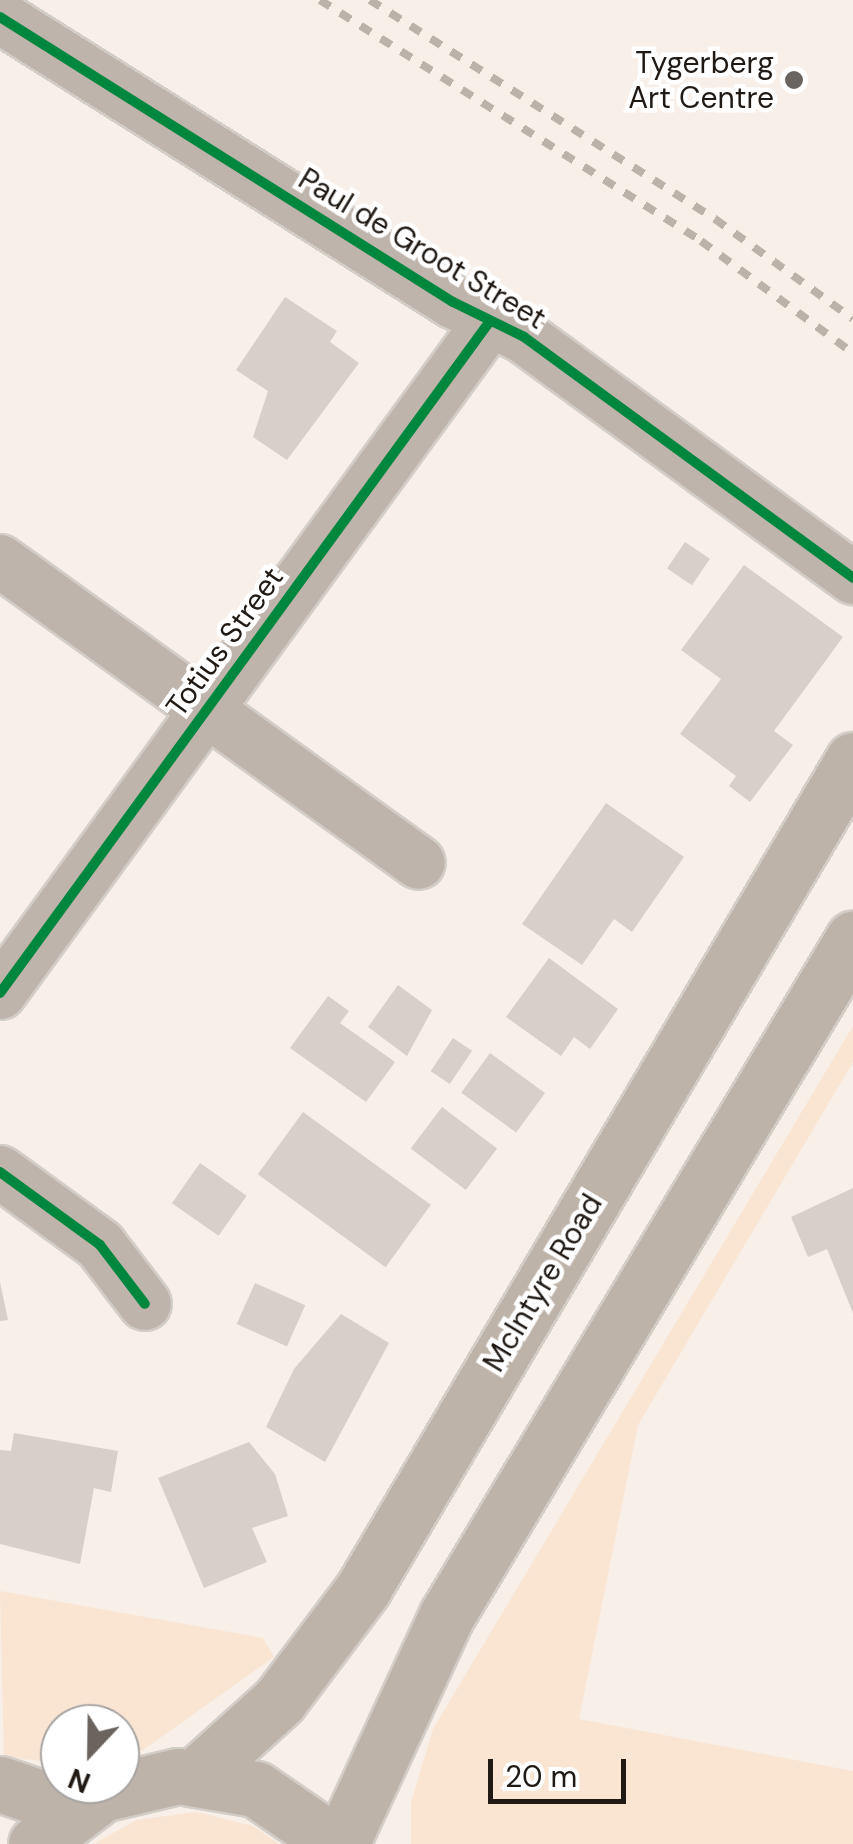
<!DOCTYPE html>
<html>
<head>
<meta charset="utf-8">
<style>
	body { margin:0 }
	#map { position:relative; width:853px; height:1844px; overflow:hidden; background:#f7efe8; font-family:"DM Sans",sans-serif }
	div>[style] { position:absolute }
	.green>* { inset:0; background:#fae5d3 }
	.building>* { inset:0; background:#d7d0ca; transform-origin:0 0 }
	.roads { filter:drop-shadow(2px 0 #d3cdc8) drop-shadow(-2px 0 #d3cdc8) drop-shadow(0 2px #d3cdc8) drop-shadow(0 -2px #d3cdc8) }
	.minor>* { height:52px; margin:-26px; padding:0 26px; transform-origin:26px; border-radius:26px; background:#bfb4ab }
	.secondary>* { height:55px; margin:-27.5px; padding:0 27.5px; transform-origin:27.5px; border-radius:27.5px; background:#beb3a8 }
	.rail>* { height:8px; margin-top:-4px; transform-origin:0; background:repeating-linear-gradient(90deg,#bbb2aa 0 12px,transparent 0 24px) }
	.cycleway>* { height:10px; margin:-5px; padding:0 5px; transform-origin:5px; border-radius:5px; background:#00873e }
	.dots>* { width:28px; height:28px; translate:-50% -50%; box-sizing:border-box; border:5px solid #fff; border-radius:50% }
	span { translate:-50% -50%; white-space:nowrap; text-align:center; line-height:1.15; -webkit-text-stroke:9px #fff; paint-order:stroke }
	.poi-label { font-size:30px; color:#201914 }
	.right { translate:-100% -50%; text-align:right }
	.street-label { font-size:30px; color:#201914 }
	.north { position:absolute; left:40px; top:1704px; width:100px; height:100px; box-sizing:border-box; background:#fff; border:2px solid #a6a3a1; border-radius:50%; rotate:202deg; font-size:28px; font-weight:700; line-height:40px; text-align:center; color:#201914 }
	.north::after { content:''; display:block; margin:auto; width:35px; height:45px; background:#6b645e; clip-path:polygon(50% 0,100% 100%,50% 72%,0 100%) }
	.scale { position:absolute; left:488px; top:1759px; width:138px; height:45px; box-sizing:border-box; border:5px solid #201914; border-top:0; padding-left:12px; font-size:30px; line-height:35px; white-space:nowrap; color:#201914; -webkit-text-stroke:8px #fff; paint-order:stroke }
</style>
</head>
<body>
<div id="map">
	<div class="green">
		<i style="clip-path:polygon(853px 1026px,853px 1062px,638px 1425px,579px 1719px,853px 1771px,853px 1844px,411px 1844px,411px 1802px,433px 1729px)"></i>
		<i style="clip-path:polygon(0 1591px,263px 1638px,274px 1657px,143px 1750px,120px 1755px,120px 1724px,60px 1724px,60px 1763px,4px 1757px)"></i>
		<i style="clip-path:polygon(196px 1812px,253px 1826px,279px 1844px,93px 1844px,137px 1820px)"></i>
	</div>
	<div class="building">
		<i style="clip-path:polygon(285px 297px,337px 331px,330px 342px,359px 363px,287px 460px,253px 437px,268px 391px,236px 370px)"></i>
		<i style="left:685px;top:542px;width:30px;height:32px;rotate:34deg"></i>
		<i style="clip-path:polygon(744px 565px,843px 637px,774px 731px,793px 745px,750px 802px,729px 786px,736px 776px,680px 734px,721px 679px,681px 650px)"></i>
		<i style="clip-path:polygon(606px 803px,684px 857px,632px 932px,614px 919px,582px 965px,522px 924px)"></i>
		<i style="clip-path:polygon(549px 958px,618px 1009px,590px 1049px,574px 1037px,561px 1056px,506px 1017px)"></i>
		<i style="clip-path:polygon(398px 985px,432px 1010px,407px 1056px,368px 1027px)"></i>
		<i style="clip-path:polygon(328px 996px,349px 1011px,340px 1023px,395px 1062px,366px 1102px,290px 1048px)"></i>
		<i style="left:453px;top:1038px;width:23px;height:40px;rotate:34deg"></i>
		<i style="left:490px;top:1053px;width:68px;height:49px;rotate:36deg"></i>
		<i style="left:442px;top:1107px;width:69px;height:52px;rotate:37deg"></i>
		<i style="left:303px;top:1112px;width:158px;height:77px;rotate:36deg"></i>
		<i style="left:200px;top:1163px;width:57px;height:49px;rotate:35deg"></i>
		<i style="clip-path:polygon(853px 1188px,853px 1313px,827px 1249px,808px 1257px,791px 1217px)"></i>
		<i style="clip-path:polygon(0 1282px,8px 1320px,0 1321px)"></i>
		<i style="left:255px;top:1283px;width:55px;height:45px;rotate:24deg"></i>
		<i style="clip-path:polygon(341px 1314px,389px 1343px,325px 1462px,266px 1427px,294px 1369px)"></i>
		<i style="clip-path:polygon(14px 1433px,118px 1451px,111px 1492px,94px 1488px,80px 1564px,0 1544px,0 1450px,11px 1451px)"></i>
		<i style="clip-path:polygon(249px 1442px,275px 1474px,288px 1516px,252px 1528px,267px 1562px,204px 1588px,158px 1478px)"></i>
	</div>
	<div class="roads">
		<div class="minor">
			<i style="left:0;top:17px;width:535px;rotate:32.18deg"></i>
			<i style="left:453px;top:302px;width:79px;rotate:26.2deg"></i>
			<i style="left:524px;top:337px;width:408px;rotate:36.2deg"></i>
			<i style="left:0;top:561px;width:516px;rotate:35.78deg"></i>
			<i style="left:0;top:993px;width:832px;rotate:-53.9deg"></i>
			<i style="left:0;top:1172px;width:124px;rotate:36.1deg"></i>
			<i style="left:100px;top:1245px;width:74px;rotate:52.7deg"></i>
		</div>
		<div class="secondary">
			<i style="left:196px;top:1776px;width:112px;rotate:-42.1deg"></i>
			<i style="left:279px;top:1701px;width:140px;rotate:-53.1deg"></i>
			<i style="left:363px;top:1589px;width:963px;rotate:-59.41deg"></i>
			<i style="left:0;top:1784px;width:79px;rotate:19.1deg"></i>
			<i style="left:36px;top:1844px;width:83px;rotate:-37.1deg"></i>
			<i style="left:102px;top:1794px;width:78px;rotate:-13.3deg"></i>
			<i style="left:178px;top:1776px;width:79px;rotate:9.5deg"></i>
			<i style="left:256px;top:1789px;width:97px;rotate:34.5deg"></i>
			<i style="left:341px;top:1844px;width:252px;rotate:-65.2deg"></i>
			<i style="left:447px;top:1615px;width:789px;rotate:-59.01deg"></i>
		</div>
	</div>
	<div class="rail">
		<i style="left:320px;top:0;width:451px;rotate:32.3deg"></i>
		<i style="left:701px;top:241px;width:189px;rotate:36.4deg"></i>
		<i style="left:370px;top:0;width:409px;rotate:32.4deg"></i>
		<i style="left:715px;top:219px;width:170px;rotate:35.9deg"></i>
	</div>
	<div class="cycleway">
		<i style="left:0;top:17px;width:535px;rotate:32.18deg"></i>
		<i style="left:453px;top:302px;width:79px;rotate:26.2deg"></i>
		<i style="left:524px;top:337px;width:408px;rotate:36.2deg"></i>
		<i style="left:0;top:993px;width:832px;rotate:-53.9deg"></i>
		<i style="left:0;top:1172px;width:124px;rotate:36.1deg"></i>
		<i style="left:100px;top:1245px;width:74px;rotate:52.7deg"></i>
	</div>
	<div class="dots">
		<i style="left:794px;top:80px;background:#6b645e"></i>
	</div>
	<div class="poi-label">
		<span class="right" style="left:774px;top:80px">Tygerberg<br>Art Centre</span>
	</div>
	<div class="street-label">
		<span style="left:422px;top:249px;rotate:31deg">Paul de Groot Street</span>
		<span style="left:225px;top:642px;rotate:-54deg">Totius Street</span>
		<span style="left:543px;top:1283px;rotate:-59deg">McIntyre Road</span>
	</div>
	<div class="north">N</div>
	<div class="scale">20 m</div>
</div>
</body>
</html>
